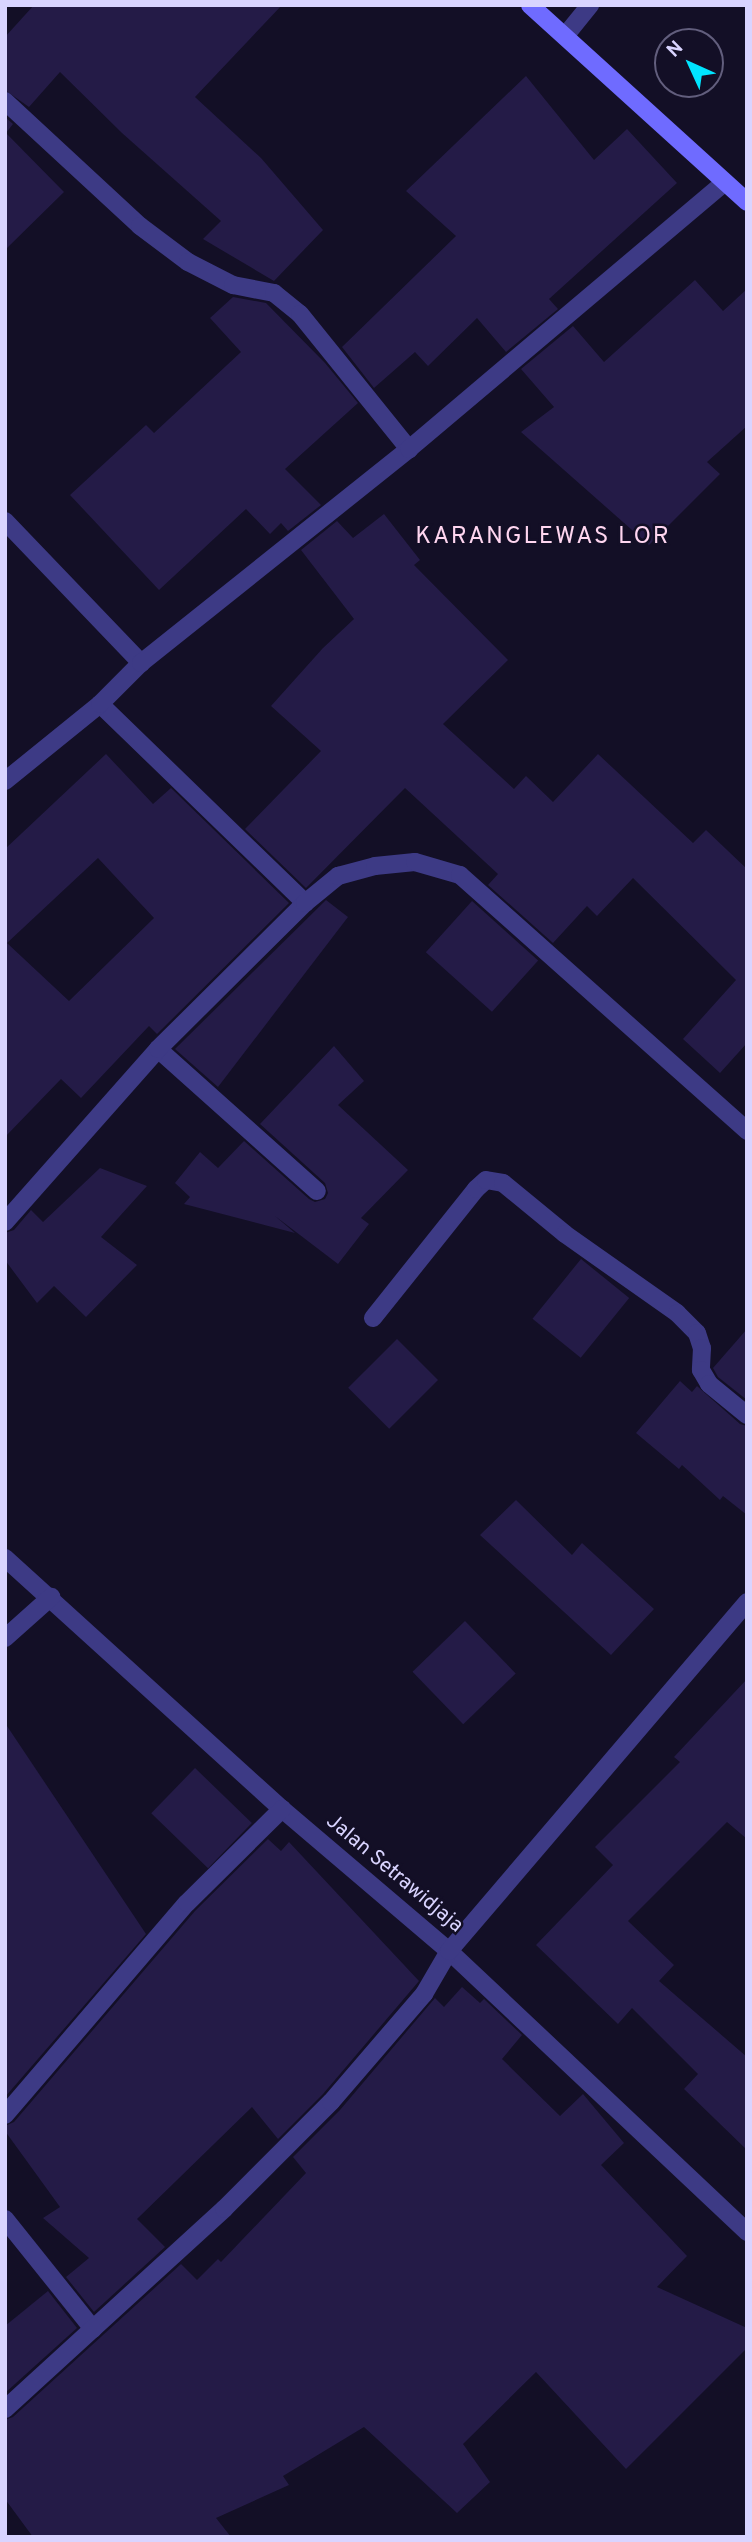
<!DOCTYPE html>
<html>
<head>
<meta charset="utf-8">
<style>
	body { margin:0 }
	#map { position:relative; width:752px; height:2542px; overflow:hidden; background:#130f26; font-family:Overpass,sans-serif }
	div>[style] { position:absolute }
	.building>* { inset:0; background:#241b47; transform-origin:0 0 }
	.street>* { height:18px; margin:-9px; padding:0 9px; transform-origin:9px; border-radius:9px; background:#3d3a85 }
	.secondary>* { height:18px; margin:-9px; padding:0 9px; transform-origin:9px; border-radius:9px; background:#6f6bff }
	span { translate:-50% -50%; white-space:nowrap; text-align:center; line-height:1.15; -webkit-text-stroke:5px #130f26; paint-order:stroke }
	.street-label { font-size:21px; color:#d9d4ff }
	.quarter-label { font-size:24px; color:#ffd6f0; letter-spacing:2px }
	.frame { position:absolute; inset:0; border:7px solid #d9d4ff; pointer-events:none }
	.north { position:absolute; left:654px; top:28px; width:70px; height:70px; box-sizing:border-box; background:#130f26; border:2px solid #625e7d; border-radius:50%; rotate:315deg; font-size:19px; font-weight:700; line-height:28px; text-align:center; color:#d9d4ff }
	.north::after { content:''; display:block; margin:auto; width:24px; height:32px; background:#00e5ff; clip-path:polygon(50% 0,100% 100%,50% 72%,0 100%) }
</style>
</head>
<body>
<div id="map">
	<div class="building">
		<i style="clip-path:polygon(34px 5px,282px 5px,195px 97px,261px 158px,323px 230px,274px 281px,203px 239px,221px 221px,122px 133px,60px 72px,29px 107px,5px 90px,5px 37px)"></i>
		<i style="clip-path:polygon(526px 76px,594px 160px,627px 129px,677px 183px,549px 299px,558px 309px,506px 352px,477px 318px,428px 366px,415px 352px,374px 388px,342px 347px,456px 236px,406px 191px)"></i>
		<i style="clip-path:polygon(5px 117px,13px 124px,6px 133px,64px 192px,5px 250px)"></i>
		<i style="clip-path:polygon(695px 280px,723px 311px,747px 289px,747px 426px,707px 462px,720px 474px,649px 545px,521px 432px,554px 407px,521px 369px,573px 326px,604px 362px)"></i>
		<i style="clip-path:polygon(233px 297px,266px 303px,325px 363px,358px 403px,285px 469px,321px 505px,288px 531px,281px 523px,270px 534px,246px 509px,159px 590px,70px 495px,146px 425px,154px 433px,241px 352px,210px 318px)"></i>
		<i style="clip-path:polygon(384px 514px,420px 560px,414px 565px,508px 660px,443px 724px,514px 789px,526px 776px,553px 802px,598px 754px,693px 843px,706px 830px,747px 869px,747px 1043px,720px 1073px,683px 1039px,736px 980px,633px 878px,597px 916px,587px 906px,553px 943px,488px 885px,498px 874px,405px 788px,306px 888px,245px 829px,321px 751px,271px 706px,323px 648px,354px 619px,301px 550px,337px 521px,353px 538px)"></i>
		<i style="clip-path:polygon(evenodd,106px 754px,153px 804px,171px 788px,289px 903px,157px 1034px,149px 1026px,81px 1098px,61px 1079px,5px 1137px,5px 849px,106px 754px,98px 858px,154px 918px,69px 1001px,7px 943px,98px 858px)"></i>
		<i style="clip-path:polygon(326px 900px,348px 917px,218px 1087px,175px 1049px)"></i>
		<i style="left:472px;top:901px;width:89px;height:69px;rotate:42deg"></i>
		<i style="clip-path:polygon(334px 1046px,364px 1081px,338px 1105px,408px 1170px,361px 1218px,369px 1224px,338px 1264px,275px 1216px,295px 1233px,184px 1204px,190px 1197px,175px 1183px,200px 1152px,218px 1168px,244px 1141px,309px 1199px,315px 1202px,325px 1199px,328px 1193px,325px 1183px,260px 1124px)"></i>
		<i style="clip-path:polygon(100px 1168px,147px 1186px,101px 1237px,137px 1265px,86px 1317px,54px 1286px,37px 1303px,5px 1260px,5px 1233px,14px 1230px,31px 1210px,43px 1222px)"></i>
		<i style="left:581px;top:1259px;width:62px;height:77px;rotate:39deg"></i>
		<i style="clip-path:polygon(747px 1329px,747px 1400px,718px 1377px,713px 1368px)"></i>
		<i style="left:397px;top:1339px;width:58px;height:69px;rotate:45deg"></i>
		<i style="clip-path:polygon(680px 1381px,692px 1392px,697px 1386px,740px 1424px,747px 1426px,747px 1515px,723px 1496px,720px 1500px,682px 1465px,679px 1469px,636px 1433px)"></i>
		<i style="clip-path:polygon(516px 1500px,572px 1555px,582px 1543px,654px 1609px,611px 1655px,480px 1535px)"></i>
		<i style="left:465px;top:1621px;width:73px;height:73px;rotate:46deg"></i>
		<i style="clip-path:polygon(747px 1679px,747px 1839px,727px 1822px,628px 1921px,674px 1965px,659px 1981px,747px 2057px,747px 2150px,684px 2089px,698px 2074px,632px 2008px,618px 2024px,536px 1945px,613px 1865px,595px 1847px,680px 1762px,674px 1757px)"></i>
		<i style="clip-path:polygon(5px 1723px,146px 1934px,5px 2097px)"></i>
		<i style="left:195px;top:1768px;width:79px;height:63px;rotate:44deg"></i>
		<i style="clip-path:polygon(268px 1839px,281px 1851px,289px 1842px,419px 1981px,323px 2094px,278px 2139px,252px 2107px,137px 2219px,165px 2247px,94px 2312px,66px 2277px,89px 2258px,43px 2218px,60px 2207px,5px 2131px,5px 2126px,14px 2122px,195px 1911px)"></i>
		<i style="clip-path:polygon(462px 1987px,480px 2003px,484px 1999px,522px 2035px,502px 2059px,560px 2116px,583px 2094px,624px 2143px,601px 2165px,687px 2256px,657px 2287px,747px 2328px,747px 2348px,626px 2469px,536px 2372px,463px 2444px,490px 2482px,457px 2513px,364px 2427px,283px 2476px,289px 2485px,216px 2518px,231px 2537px,33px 2537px,5px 2499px,5px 2420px,13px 2417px,181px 2264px,197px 2280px,218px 2259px,221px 2262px,306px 2173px,293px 2157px,340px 2110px,435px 1998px,444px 2007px)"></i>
		<i style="clip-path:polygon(48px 2291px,77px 2328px,5px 2393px,5px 2326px)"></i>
	</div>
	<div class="street">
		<i style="left:565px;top:36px;width:40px;rotate:-51deg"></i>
		<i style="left:5px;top:101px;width:184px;rotate:42.8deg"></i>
		<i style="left:140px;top:226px;width:60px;rotate:36.9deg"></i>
		<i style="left:188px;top:262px;width:51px;rotate:27.1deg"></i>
		<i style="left:233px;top:285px;width:42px;rotate:11deg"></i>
		<i style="left:274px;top:293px;width:33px;rotate:39deg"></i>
		<i style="left:300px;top:314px;width:174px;rotate:51.1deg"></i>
		<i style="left:5px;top:521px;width:197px;rotate:46.2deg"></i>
		<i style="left:100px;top:704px;width:286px;rotate:44.1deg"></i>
		<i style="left:5px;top:781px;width:122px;rotate:-39deg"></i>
		<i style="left:100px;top:704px;width:58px;rotate:-45deg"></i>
		<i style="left:141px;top:663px;width:343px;rotate:-38.6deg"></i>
		<i style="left:409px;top:449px;width:412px;rotate:-40.2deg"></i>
		<i style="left:158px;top:1049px;width:213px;rotate:41.8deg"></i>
		<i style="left:5px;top:1222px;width:231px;rotate:-48.5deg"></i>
		<i style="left:158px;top:1049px;width:207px;rotate:-44.8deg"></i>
		<i style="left:305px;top:903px;width:43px;rotate:-39.3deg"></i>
		<i style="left:338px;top:876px;width:38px;rotate:-15deg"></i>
		<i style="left:375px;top:866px;width:40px;rotate:-5.7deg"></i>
		<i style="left:415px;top:862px;width:47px;rotate:16.1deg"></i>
		<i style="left:460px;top:875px;width:385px;rotate:41.7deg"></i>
		<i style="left:373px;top:1318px;width:165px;rotate:-51.4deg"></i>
		<i style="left:476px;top:1189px;width:13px;rotate:-42deg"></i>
		<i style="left:486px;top:1180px;width:17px;rotate:10deg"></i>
		<i style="left:503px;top:1183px;width:80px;rotate:39.4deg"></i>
		<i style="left:565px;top:1234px;width:137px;rotate:35.2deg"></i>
		<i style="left:677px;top:1313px;width:28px;rotate:45deg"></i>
		<i style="left:697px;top:1333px;width:16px;rotate:72deg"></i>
		<i style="left:702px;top:1348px;width:22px;rotate:93deg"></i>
		<i style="left:701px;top:1370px;width:16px;rotate:60deg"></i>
		<i style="left:709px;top:1384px;width:49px;rotate:39.2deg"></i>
		<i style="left:5px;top:1558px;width:374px;rotate:42.2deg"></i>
		<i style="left:282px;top:1809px;width:219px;rotate:40.4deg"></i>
		<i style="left:449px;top:1951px;width:410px;rotate:43.3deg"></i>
		<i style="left:5px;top:1638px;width:62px;rotate:-41.7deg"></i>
		<i style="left:5px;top:2115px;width:279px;rotate:-49.4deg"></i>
		<i style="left:187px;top:1903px;width:134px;rotate:-44.7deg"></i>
		<i style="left:5px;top:2219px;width:141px;rotate:51.3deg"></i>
		<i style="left:5px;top:2409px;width:297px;rotate:-42.4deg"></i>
		<i style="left:224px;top:2209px;width:151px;rotate:-45deg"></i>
		<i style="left:331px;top:2102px;width:143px;rotate:-49.3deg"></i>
		<i style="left:424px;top:1994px;width:50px;rotate:-59.8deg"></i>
		<i style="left:449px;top:1951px;width:459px;rotate:-49.5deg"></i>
	</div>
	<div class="secondary">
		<i style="left:530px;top:5px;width:293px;rotate:42.2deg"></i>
	</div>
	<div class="street-label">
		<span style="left:394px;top:1874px;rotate:40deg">Jalan Setrawidjaja</span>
	</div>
	<div class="quarter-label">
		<span style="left:543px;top:538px">KARANGLEWAS LOR</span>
	</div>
	<div class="frame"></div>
	<div class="north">N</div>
</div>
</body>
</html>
